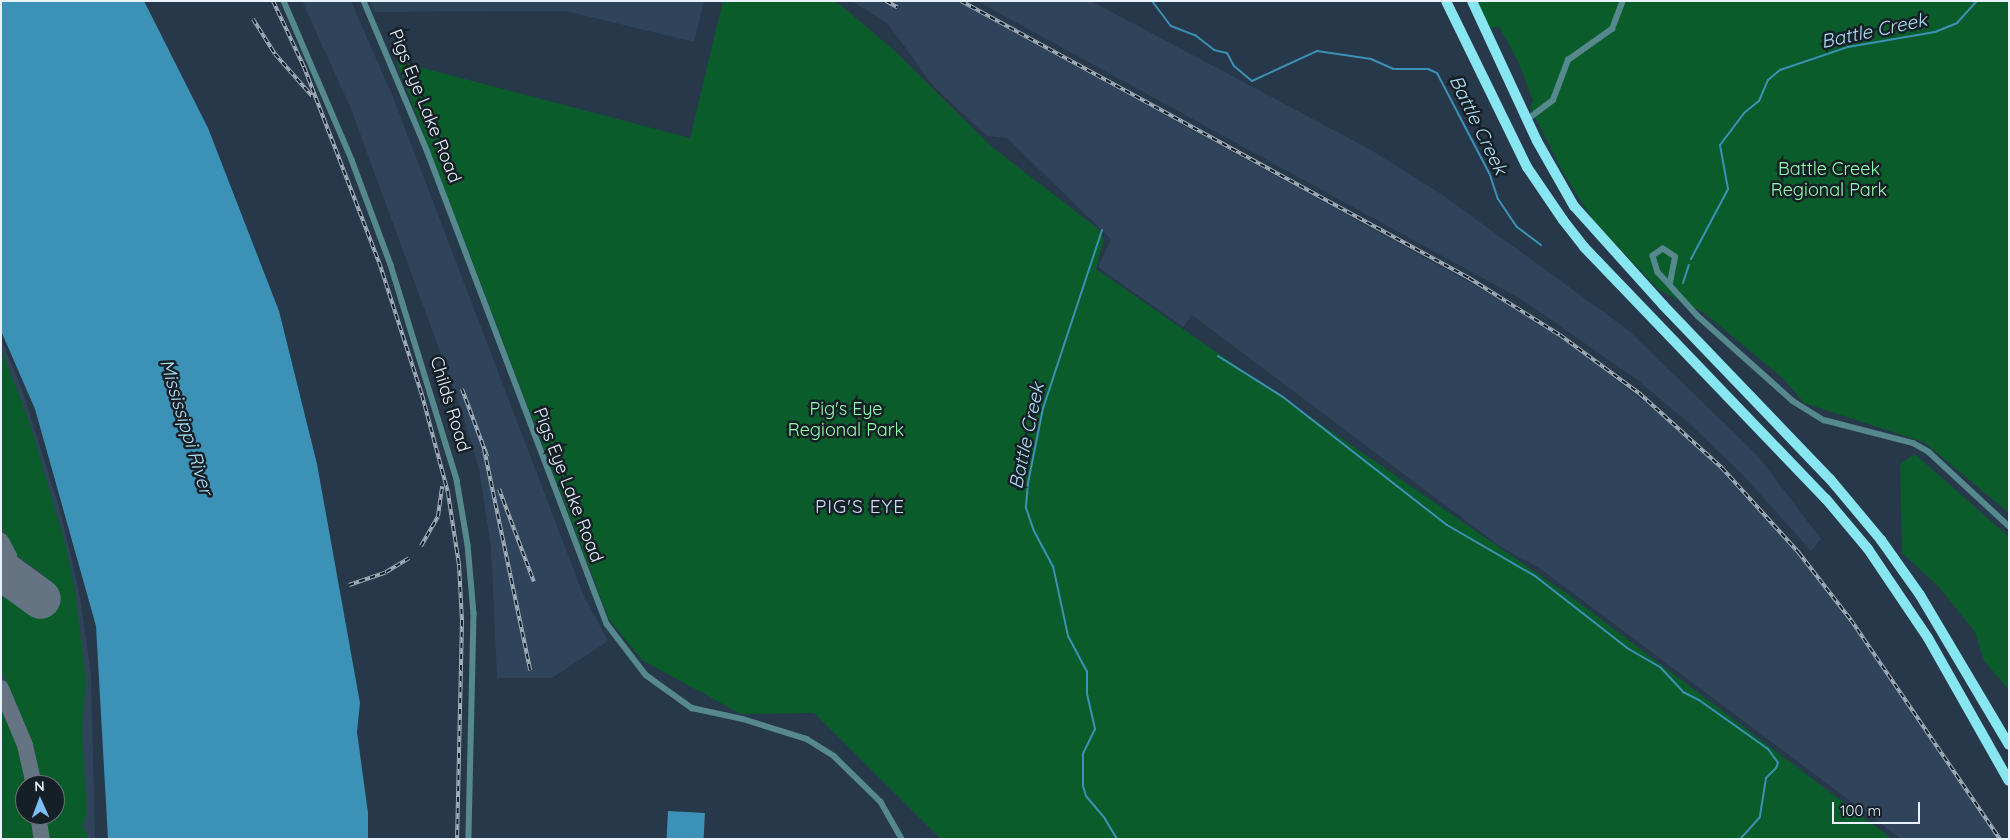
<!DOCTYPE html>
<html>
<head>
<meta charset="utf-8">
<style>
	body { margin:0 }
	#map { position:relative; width:2010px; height:840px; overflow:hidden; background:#263849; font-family:Quicksand,sans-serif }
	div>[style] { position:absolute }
	.built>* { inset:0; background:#2f445a }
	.green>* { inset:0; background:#0b5c2b }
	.water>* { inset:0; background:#3b92b6; transform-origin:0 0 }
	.stream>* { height:2px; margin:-1px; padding:0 1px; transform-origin:1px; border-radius:1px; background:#3b92b6 }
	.taxiway>* { height:16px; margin:-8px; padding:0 8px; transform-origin:8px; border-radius:8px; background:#647483 }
	.runway>* { height:40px; margin:-20px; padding:0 20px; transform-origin:20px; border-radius:20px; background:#647483 }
	.minor>* { height:5.5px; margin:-2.75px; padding:0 2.75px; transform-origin:2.75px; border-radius:2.75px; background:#55898e }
	.trunk>* { height:10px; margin:-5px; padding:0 5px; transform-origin:5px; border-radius:5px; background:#88e6f0 }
	.rail>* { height:4px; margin-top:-2px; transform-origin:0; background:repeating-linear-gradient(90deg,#161e26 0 5.5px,#a3b0bd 0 11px); box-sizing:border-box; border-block:1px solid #a3b0bd }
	span { translate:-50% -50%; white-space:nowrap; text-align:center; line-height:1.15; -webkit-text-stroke:5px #161e26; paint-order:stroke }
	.street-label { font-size:18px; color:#e7f2fd }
	.park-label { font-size:18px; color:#90feab }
	.water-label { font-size:19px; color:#aee0f7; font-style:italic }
	.neighbourhood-label { font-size:19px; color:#cae0f6; letter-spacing:1px }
	.frame { position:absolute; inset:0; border:2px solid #e7f2fd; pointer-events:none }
	.north { position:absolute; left:15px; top:775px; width:50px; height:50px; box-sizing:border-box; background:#161e26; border:1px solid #6a737c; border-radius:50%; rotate:358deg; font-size:14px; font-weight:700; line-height:20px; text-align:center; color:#e7f2fd }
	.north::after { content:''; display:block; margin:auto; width:18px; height:22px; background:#7dbef9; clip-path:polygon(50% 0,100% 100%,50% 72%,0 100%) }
	.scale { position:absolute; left:1832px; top:802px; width:88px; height:22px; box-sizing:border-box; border:2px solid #e7f2fd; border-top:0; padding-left:6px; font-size:15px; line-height:18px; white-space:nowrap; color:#e7f2fd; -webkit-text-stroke:4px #161e26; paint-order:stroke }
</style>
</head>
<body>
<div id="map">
	<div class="built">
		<i style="clip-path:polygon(302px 1px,351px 1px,393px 97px,583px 594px,608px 641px,552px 678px,497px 678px,491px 548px,479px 469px,460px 406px,351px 109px)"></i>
		<i style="clip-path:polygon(370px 1px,704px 1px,694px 42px,566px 11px,375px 12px)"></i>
		<i style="clip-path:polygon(852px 1px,957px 1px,1509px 304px,1573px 346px,1672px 424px,1725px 474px,1790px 545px,1842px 611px,2001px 839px,1901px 839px,1538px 567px,1501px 547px,1192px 315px,1183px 327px,1098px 267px,1111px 239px,1007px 138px,987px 136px,933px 86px,888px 24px)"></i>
		<i style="clip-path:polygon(977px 1px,1091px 1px,1371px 150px,1441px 194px,1628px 330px,1758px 456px,1821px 539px,1811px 551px,1743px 475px,1691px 425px,1636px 379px,1521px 299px)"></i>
		<i style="clip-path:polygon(evenodd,1px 339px,22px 389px,61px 513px,80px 597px,91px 674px,95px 839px,1px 839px,1px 339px,25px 785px,55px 785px,55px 815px,25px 815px,25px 785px)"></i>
	</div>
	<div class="green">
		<i style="clip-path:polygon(723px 1px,832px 1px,842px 6px,897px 53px,992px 147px,1097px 228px,1104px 239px,1096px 269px,1570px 596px,1892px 839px,941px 839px,814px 713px,741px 714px,642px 660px,609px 619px,396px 61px,690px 138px)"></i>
		<i style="clip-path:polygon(1469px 1px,2009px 1px,2009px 513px,1924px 442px,1804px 403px,1783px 378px,1703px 312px,1659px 290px,1594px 221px,1565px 176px,1530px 107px,1533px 101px,1518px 61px,1499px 27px,1482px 28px)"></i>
		<i style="clip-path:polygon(1px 348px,30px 424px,66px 546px,75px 591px,86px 679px,82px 731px,87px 815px,82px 825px,89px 839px,49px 839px,45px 815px,55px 815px,55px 785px,41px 785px,29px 735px,1px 669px,1px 593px,18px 605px,28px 596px,39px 602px,46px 594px,36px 586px,43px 574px,17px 556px,1px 526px)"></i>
		<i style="clip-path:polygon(1915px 454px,2009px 537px,2009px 690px,1984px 661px,1975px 632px,1939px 587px,1902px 553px,1900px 464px)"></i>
		<i style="clip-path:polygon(1px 705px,22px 759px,27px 785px,25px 815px,32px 815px,35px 839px,1px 839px)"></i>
	</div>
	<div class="water">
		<i style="clip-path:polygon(1px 1px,144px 1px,208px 128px,279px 311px,317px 464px,360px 703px,357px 732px,368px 813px,368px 839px,108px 839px,96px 626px,35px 409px,1px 331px)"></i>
		<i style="left:668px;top:811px;width:37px;height:28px;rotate:3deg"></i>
	</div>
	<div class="stream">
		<i style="left:1152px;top:1px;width:31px;rotate:53deg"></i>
		<i style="left:1171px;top:26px;width:26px;rotate:21deg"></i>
		<i style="left:1195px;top:35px;width:24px;rotate:38deg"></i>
		<i style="left:1214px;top:50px;width:13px;rotate:13deg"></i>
		<i style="left:1227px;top:53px;width:15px;rotate:62deg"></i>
		<i style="left:1234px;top:66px;width:23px;rotate:40deg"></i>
		<i style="left:1252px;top:81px;width:72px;rotate:-24.8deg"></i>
		<i style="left:1317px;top:51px;width:55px;rotate:8.4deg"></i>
		<i style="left:1371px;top:59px;width:24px;rotate:24deg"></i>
		<i style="left:1393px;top:69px;width:35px"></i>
		<i style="left:1428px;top:69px;width:10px;rotate:24deg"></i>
		<i style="left:1437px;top:73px;width:115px;rotate:62.5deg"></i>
		<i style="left:1490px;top:175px;width:25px;rotate:72deg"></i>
		<i style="left:1498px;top:199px;width:34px;rotate:56deg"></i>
		<i style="left:1517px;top:227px;width:30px;rotate:37deg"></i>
		<i style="left:1102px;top:230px;width:188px;rotate:108.3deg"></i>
		<i style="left:1043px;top:408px;width:76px;rotate:101.3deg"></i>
		<i style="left:1028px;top:483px;width:25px;rotate:95deg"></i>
		<i style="left:1026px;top:508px;width:24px;rotate:71deg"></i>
		<i style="left:1034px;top:531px;width:40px;rotate:62deg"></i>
		<i style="left:1053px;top:566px;width:72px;rotate:77.9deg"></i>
		<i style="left:1068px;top:636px;width:40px;rotate:62deg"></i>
		<i style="left:1087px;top:671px;width:23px;rotate:90deg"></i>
		<i style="left:1087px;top:694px;width:36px;rotate:77deg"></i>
		<i style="left:1095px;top:729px;width:28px;rotate:116deg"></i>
		<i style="left:1083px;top:754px;width:32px;rotate:90deg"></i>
		<i style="left:1083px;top:786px;width:10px;rotate:73deg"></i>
		<i style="left:1086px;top:796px;width:30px;rotate:50deg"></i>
		<i style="left:1105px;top:819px;width:23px;rotate:59deg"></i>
		<i style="left:1691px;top:259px;width:79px;rotate:-62.1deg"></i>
		<i style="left:1728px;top:189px;width:45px;rotate:-100.3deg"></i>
		<i style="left:1720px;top:145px;width:40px;rotate:-53deg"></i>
		<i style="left:1744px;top:113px;width:19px;rotate:-39deg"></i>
		<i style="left:1759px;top:101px;width:23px;rotate:-67deg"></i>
		<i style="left:1768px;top:80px;width:16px;rotate:-40deg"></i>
		<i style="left:1780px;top:70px;width:72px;rotate:-18.7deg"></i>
		<i style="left:1848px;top:47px;width:88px;rotate:-9.8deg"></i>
		<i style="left:1935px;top:32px;width:24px;rotate:-22deg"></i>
		<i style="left:1957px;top:23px;width:30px;rotate:-48deg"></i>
		<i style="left:1683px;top:283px;width:19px;rotate:-72deg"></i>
		<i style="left:1218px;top:356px;width:77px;rotate:32.2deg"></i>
		<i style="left:1283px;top:397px;width:208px;rotate:38deg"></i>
		<i style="left:1447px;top:525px;width:102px;rotate:30.1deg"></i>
		<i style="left:1535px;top:576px;width:117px;rotate:38deg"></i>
		<i style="left:1627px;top:648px;width:39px;rotate:30deg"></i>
		<i style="left:1661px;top:668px;width:33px;rotate:47deg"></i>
		<i style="left:1683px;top:692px;width:18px;rotate:27deg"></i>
		<i style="left:1699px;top:700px;width:85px;rotate:35.4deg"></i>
		<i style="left:1768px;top:749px;width:17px;rotate:54deg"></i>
		<i style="left:1778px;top:763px;width:5px;rotate:112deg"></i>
		<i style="left:1776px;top:768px;width:14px;rotate:135deg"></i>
		<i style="left:1766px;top:778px;width:39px;rotate:99deg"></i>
		<i style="left:1760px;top:817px;width:30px;rotate:132deg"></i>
	</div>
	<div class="taxiway">
		<i style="left:1px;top:541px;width:17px;rotate:62deg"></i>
		<i style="left:9px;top:556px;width:13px;rotate:129deg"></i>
		<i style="left:1px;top:688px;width:62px;rotate:67.2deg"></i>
		<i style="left:25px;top:745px;width:41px;rotate:77.3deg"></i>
		<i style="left:38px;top:815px;width:24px;rotate:81deg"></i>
	</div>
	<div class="runway">
		<i style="left:1px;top:570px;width:49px;rotate:35.9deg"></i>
	</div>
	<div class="minor">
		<i style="left:284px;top:1px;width:173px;rotate:66.8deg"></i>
		<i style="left:352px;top:160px;width:112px;rotate:69.6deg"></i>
		<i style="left:391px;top:265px;width:225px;rotate:72.9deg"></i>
		<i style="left:457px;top:480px;width:66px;rotate:80.4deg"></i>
		<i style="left:468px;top:545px;width:69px;rotate:85deg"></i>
		<i style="left:474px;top:614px;width:225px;rotate:91.3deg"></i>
		<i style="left:364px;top:1px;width:162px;rotate:67.1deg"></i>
		<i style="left:427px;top:150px;width:507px;rotate:69.21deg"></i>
		<i style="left:607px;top:624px;width:64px;rotate:52.6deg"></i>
		<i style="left:646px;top:675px;width:57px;rotate:35.7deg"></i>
		<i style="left:692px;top:708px;width:52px;rotate:12.2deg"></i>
		<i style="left:743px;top:719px;width:67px;rotate:17.4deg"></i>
		<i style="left:807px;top:739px;width:32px;rotate:32deg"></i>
		<i style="left:834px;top:756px;width:66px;rotate:44.4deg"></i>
		<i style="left:881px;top:802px;width:43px;rotate:60.4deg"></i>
		<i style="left:1528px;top:119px;width:31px;rotate:-37deg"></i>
		<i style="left:1553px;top:100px;width:43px;rotate:-69.4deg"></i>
		<i style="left:1568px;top:60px;width:54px;rotate:-35.2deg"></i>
		<i style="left:1612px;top:29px;width:30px;rotate:-69deg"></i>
		<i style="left:1670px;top:283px;width:26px;rotate:-79deg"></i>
		<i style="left:1675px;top:257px;width:14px;rotate:-146deg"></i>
		<i style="left:1663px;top:249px;width:12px;rotate:145deg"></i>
		<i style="left:1653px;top:256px;width:17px;rotate:73deg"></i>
		<i style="left:1658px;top:272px;width:59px;rotate:47.7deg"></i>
		<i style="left:1698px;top:316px;width:127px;rotate:41.8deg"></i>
		<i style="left:1793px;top:401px;width:36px;rotate:32deg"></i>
		<i style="left:1824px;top:420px;width:92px;rotate:14.5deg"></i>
		<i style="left:1913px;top:443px;width:18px;rotate:29deg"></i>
		<i style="left:1929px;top:452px;width:109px;rotate:42.8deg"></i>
	</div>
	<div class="trunk">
		<i style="left:1446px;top:1px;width:185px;rotate:64deg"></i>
		<i style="left:1527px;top:167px;width:64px;rotate:55.8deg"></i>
		<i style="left:1563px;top:220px;width:34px;rotate:52deg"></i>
		<i style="left:1584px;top:247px;width:349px;rotate:46.2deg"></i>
		<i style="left:1826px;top:499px;width:65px;rotate:50deg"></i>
		<i style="left:1868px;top:549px;width:107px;rotate:56deg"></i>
		<i style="left:1928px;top:638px;width:164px;rotate:60.5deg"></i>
		<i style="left:1472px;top:1px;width:154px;rotate:65.1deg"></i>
		<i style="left:1537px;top:141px;width:75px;rotate:60.4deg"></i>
		<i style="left:1574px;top:206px;width:133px;rotate:48deg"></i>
		<i style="left:1663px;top:305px;width:241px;rotate:46.2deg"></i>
		<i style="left:1830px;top:479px;width:80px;rotate:50.1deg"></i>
		<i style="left:1881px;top:540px;width:67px;rotate:54.7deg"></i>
		<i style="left:1920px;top:595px;width:174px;rotate:59.3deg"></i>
	</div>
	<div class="rail">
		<i style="left:273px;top:1px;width:73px;rotate:64.8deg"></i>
		<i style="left:304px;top:67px;width:209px;rotate:69deg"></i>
		<i style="left:379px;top:262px;width:140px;rotate:72.1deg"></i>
		<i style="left:422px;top:395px;width:101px;rotate:75.1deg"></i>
		<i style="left:448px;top:493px;width:73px;rotate:81.3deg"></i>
		<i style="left:459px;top:565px;width:56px;rotate:86.9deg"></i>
		<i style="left:462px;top:621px;width:218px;rotate:91.3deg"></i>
		<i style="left:886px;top:1px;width:13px;rotate:29deg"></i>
		<i style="left:961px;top:1px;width:579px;rotate:28.6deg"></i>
		<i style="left:1469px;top:278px;width:107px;rotate:32.1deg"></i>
		<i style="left:1560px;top:335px;width:98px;rotate:36.3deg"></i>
		<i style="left:1639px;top:393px;width:112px;rotate:42.1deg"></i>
		<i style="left:1722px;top:468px;width:115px;rotate:47.8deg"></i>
		<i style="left:1799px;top:553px;width:85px;rotate:52.2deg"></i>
		<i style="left:1851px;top:620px;width:265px;rotate:55.8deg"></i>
		<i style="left:253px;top:19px;width:41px;rotate:57.8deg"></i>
		<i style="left:275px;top:54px;width:56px;rotate:48.6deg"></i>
		<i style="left:462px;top:389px;width:72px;rotate:69.5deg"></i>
		<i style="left:484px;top:449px;width:226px;rotate:78.2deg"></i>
		<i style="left:499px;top:489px;width:99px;rotate:69.4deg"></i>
		<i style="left:421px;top:546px;width:34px;rotate:-60deg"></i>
		<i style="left:438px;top:516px;width:30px;rotate:-82deg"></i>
		<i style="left:349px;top:585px;width:39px;rotate:-19deg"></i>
		<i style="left:386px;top:572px;width:27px;rotate:-31deg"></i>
	</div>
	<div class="street-label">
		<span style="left:425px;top:106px;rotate:68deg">Pigs Eye Lake Road</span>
		<span style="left:450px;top:404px;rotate:73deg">Childs Road</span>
		<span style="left:568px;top:485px;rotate:69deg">Pigs Eye Lake Road</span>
	</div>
	<div class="park-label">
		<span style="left:1829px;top:180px">Battle Creek<br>Regional Park</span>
		<span style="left:846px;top:420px">Pig's Eye<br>Regional Park</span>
	</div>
	<div class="water-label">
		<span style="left:1874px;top:31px;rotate:-12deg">Battle Creek</span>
		<span style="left:1478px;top:125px;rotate:64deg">Battle Creek</span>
		<span style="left:186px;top:427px;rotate:73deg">Mississippi River</span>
		<span style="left:1027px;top:436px;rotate:-78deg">Battle Creek</span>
	</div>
	<div class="neighbourhood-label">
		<span style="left:860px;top:507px">PIG'S EYE</span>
	</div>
	<div class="frame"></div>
	<div class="north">N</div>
	<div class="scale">100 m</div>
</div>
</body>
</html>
